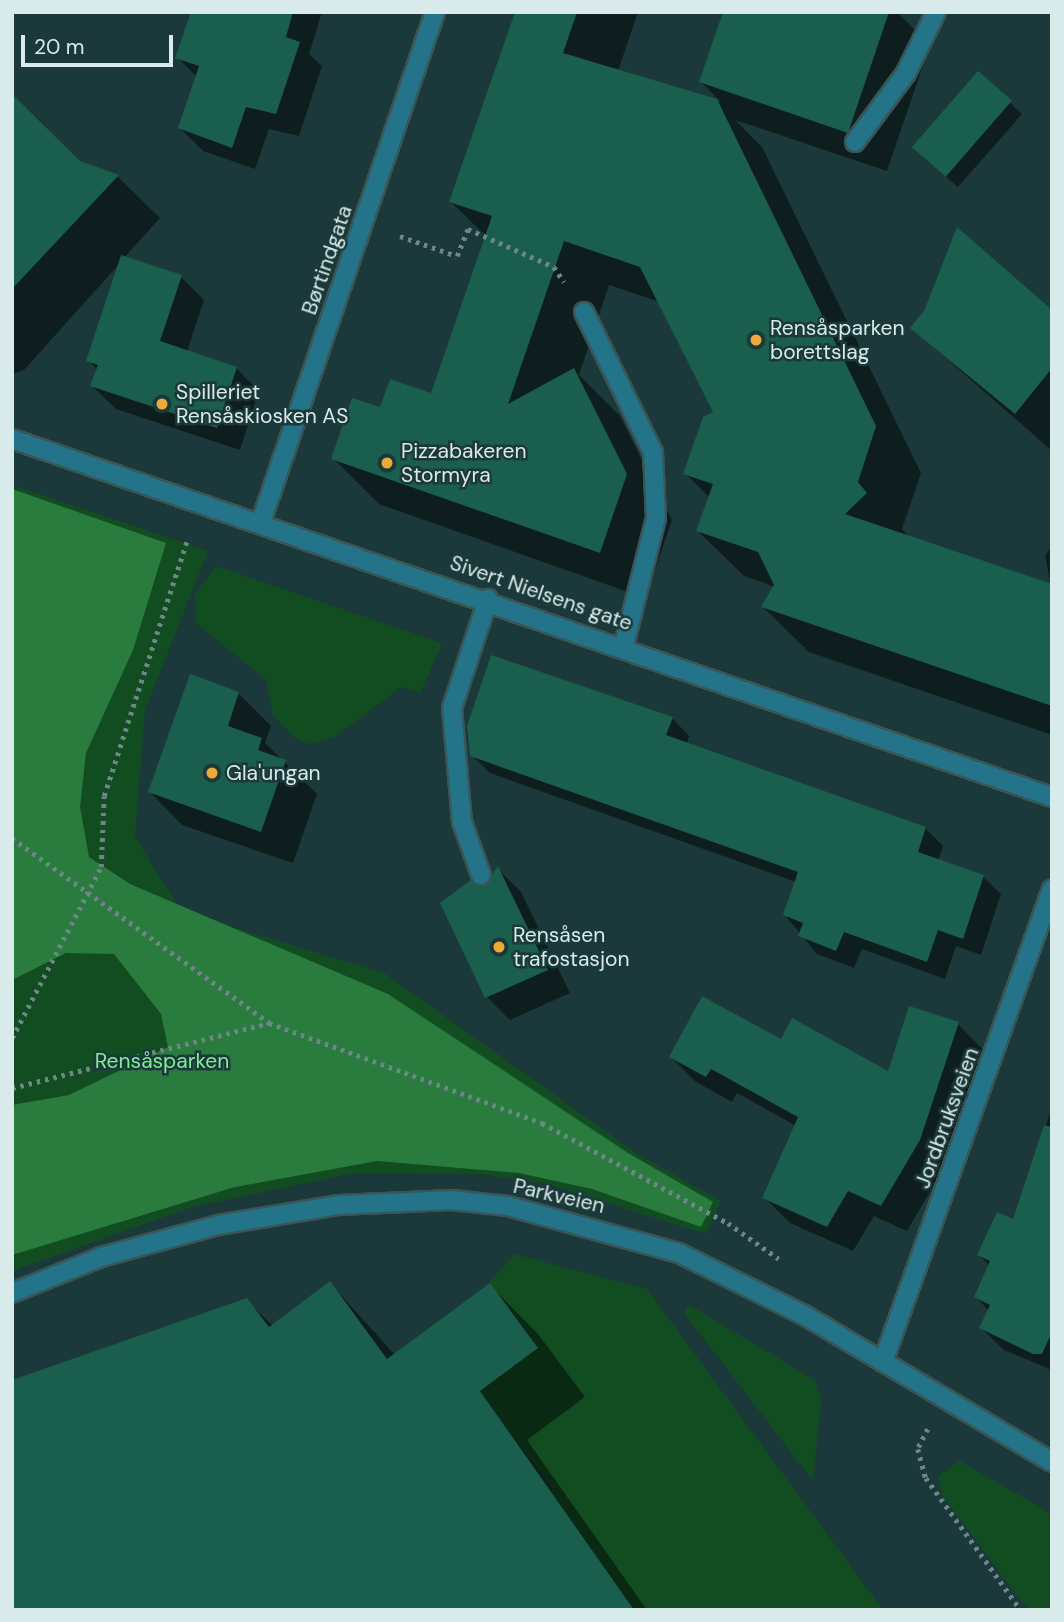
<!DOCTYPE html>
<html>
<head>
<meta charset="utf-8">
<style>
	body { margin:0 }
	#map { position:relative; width:1064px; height:1622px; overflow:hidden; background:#1b393a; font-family:"DM Sans",sans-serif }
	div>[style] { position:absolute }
	.green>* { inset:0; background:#124d22 }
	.forest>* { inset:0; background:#2a7b3e }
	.shadow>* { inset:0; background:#0007 }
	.building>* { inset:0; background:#1a5e4d; transform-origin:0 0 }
	.path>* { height:4.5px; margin-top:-2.25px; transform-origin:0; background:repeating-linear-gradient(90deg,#6d8686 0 3.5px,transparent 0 8.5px) }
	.roads { filter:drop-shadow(2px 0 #395556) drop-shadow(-2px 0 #395556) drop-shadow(0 2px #395556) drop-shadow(0 -2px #395556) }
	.lane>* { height:18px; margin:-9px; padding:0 9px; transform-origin:9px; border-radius:9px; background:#237389 }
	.street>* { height:18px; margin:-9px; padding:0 9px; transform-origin:9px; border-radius:9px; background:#237389 }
	.dots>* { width:19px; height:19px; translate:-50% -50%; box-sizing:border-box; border:4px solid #1b393a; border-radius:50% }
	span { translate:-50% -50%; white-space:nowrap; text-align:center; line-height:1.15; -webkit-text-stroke:5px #1b393a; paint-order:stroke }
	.street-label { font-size:21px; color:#d9eaea }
	.poi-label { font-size:21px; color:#d9eaea }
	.left { translate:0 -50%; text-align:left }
	.park-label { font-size:21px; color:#84ec98 }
	.frame { position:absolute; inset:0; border:14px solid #d9eaea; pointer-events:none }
	.scale { position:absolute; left:21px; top:35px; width:152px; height:32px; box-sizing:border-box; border:4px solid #d9eaea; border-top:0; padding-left:9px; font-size:21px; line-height:24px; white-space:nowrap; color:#d9eaea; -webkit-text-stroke:5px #1b393a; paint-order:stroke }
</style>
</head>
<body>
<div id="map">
	<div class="green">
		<i style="clip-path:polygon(12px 485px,208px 551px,145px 710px,135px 837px,182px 912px,384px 973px,636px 1153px,721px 1201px,706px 1234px,547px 1184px,479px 1174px,354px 1173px,192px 1207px,12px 1271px)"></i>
		<i style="clip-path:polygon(216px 566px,442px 643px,421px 692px,401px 687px,335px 737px,307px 744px,295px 738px,273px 715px,266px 680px,196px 623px,195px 594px)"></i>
		<i style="clip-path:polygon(514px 1254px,647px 1289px,883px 1610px,634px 1610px,547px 1493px,553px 1488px,478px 1393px,538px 1348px,489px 1283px)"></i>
		<i style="clip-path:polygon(689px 1305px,815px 1380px,821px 1401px,813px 1481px,684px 1313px)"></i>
		<i style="clip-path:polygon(960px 1461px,1052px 1514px,1052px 1610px,1033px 1610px,1021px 1601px,942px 1495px,938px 1476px)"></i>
	</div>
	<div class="forest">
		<i style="clip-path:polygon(12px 489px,166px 543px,133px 650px,86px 753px,80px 807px,89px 857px,130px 884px,388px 994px,628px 1153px,713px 1202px,701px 1227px,592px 1189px,519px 1173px,377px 1161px,235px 1187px,12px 1255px,12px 1105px,69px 1095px,168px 1047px,161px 1014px,114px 954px,66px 953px,12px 980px)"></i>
	</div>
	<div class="shadow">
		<i style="clip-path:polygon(193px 12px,322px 12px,309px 54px,322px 66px,299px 136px,269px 129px,255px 169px,203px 151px,180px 128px,197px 77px,177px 57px)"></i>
		<i style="clip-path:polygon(516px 12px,638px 12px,618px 71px,721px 102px,701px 82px,725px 12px,897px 12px,930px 45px,887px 171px,735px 120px,762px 147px,921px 473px,902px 529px,910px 538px,1051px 586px,1045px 555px,1052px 547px,1052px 735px,809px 652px,763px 607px,775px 587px,744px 576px,698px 531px,710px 498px,685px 473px,715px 413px,660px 302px,609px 285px,579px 375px,620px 416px,672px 520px,645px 598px,379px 504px,333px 458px,381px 409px,432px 396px,487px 237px,451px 202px)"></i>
		<i style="clip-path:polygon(979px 74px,1022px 114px,958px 187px,925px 159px)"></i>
		<i style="clip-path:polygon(12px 97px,79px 163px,118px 177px,160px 218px,124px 258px,181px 277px,204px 300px,187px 352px,236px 368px,259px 391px,240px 450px,116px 409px,92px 386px,98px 370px,88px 360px,121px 262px,24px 370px,12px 374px)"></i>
		<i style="clip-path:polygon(1052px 312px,1052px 451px,912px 328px)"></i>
		<i style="clip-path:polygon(238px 693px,271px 726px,265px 743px,317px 794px,293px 863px,182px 825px,150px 792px)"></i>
		<i style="clip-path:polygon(672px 718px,689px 736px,687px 744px,925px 828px,943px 846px,938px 861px,983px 877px,1001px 894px,981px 955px,956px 946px,945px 979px,862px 949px,854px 968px,817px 954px,785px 915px,796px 882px,490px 773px,472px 755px)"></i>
		<i style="clip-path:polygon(498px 869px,521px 892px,570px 993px,510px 1020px,487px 997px,486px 888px)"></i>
		<i style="clip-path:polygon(958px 1024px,983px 1050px,945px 1166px,907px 1231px,874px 1216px,853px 1251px,790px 1223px,764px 1197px,796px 1126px,737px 1093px,732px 1102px,696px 1082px,671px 1057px,782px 1041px,889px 1073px)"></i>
		<i style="clip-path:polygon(1052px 1107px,1052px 1370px,1004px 1350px,981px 1328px,989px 1311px,976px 1297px,990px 1266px,979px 1255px,1014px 1221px)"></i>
		<i style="clip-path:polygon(330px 1283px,395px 1355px,490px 1285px,538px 1334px,585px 1397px,527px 1440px,647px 1610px,12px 1610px,12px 1382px,246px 1300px,273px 1326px)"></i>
	</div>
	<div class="building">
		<i style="clip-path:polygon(191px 12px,293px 12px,286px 37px,300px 42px,276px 114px,246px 107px,232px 148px,178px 128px,199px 66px,175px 58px)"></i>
		<i style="clip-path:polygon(515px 12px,577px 12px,563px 53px,717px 99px,876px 426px,858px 482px,867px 493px,845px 514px,1052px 584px,1052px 706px,761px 607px,774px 585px,758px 552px,696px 531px,713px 484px,683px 474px,703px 417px,713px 412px,640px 267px,564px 241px,508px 404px,574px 368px,627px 474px,600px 553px,331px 459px,352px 398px,380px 407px,390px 379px,431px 393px,492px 216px,449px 202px)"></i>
		<i style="clip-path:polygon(723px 12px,889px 12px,848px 133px,699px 82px)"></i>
		<i style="left:978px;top:71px;width:45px;height:101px;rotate:41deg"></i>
		<i style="clip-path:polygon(12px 94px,80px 161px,119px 175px,12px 289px)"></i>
		<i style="clip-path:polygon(957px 227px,1052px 310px,1052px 368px,1015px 414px,910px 328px,924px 311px)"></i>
		<i style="clip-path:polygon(121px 255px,182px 275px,160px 341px,237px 367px,217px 428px,90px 386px,98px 365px,86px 361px)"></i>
		<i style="clip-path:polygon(491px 655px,673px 717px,666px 735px,926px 827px,918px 852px,984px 875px,963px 939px,938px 930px,927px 962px,844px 932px,836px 951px,798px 936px,803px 923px,783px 915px,798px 872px,470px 756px,467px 726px)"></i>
		<i style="clip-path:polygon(190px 674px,239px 692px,228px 726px,262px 738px,258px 750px,286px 760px,261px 832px,148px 792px)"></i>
		<i style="clip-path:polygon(498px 866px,548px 970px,485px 998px,440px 903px,471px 880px,485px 885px)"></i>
		<i style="clip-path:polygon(702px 996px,781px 1039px,792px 1018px,888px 1071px,909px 1006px,959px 1022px,920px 1140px,881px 1206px,848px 1191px,827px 1227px,762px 1198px,798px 1117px,711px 1069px,706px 1077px,669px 1057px)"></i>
		<i style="clip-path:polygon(1044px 1125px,1052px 1127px,1052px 1332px,1042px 1354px,1033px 1354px,979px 1328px,990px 1305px,974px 1297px,990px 1261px,977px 1255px,997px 1212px,1013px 1219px)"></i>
		<i style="clip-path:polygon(330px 1281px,387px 1359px,490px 1283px,538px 1348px,480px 1391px,634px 1610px,12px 1610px,12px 1380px,247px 1298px,269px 1327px)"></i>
	</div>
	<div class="path">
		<i style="left:400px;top:236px;width:60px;rotate:19.3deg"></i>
		<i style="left:457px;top:256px;width:29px;rotate:-68deg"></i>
		<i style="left:468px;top:229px;width:94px;rotate:23.8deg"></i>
		<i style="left:554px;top:267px;width:18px;rotate:56deg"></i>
		<i style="left:12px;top:838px;width:317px;rotate:35.7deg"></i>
		<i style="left:269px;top:1023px;width:291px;rotate:20.1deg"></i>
		<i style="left:542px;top:1123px;width:211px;rotate:28.3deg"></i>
		<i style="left:728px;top:1223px;width:62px;rotate:35.2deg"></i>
		<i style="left:12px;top:1038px;width:193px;rotate:-62.5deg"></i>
		<i style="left:101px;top:867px;width:71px;rotate:-87.6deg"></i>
		<i style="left:104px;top:796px;width:271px;rotate:-72deg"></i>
		<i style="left:12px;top:1088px;width:265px;rotate:-14.2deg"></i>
		<i style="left:928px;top:1429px;width:22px;rotate:117deg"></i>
		<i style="left:918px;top:1449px;width:30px;rotate:75deg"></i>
		<i style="left:926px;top:1478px;width:163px;rotate:54.3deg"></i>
	</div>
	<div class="roads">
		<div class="lane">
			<i style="left:855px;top:142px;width:86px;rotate:-53.5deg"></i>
			<i style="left:906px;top:73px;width:68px;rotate:-63.8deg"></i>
			<i style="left:584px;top:312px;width:156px;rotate:63.8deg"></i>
			<i style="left:653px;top:452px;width:66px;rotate:87.4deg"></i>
			<i style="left:656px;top:518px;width:131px;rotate:104.1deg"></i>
			<i style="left:481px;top:875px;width:56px;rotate:-109.7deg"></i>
			<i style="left:462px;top:822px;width:114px;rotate:-95deg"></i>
			<i style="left:452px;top:708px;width:115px;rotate:-71.7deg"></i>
		</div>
		<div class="street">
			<i style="left:12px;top:439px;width:1100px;rotate:19deg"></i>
			<i style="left:261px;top:522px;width:539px;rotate:-71.16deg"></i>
			<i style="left:12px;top:1293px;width:96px;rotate:-22deg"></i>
			<i style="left:101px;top:1257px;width:121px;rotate:-15.3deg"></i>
			<i style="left:218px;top:1225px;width:123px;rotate:-9.4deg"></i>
			<i style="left:339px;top:1205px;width:113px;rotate:-2.5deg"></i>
			<i style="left:452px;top:1200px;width:56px;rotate:6.1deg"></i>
			<i style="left:508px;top:1206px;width:177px;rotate:15.4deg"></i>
			<i style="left:679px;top:1253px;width:142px;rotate:26.4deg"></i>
			<i style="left:806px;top:1316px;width:286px;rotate:30.7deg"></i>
			<i style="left:883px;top:1362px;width:502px;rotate:-70.34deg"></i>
		</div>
	</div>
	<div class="dots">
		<i style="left:756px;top:340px;background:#ebaa39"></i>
		<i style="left:162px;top:404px;background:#ebaa39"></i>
		<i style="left:387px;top:463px;background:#ebaa39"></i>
		<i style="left:212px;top:773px;background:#ebaa39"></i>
		<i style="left:499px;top:947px;background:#ebaa39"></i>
	</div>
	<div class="street-label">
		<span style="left:327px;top:260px;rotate:-71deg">Børtindgata</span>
		<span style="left:541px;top:593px;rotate:19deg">Sivert Nielsens gate</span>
		<span style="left:947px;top:1118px;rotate:-70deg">Jordbruksveien</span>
		<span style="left:559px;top:1196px;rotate:13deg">Parkveien</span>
	</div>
	<div class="poi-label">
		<span class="left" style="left:770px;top:340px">Rensåsparken<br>borettslag</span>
		<span class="left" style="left:176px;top:404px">Spilleriet<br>Rensåskiosken AS</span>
		<span class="left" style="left:401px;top:463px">Pizzabakeren<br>Stormyra</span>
		<span class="left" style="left:226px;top:773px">Gla'ungan</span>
		<span class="left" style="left:513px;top:947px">Rensåsen<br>trafostasjon</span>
	</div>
	<div class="park-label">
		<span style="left:162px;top:1061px">Rensåsparken</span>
	</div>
	<div class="frame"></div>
	<div class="scale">20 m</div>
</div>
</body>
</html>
